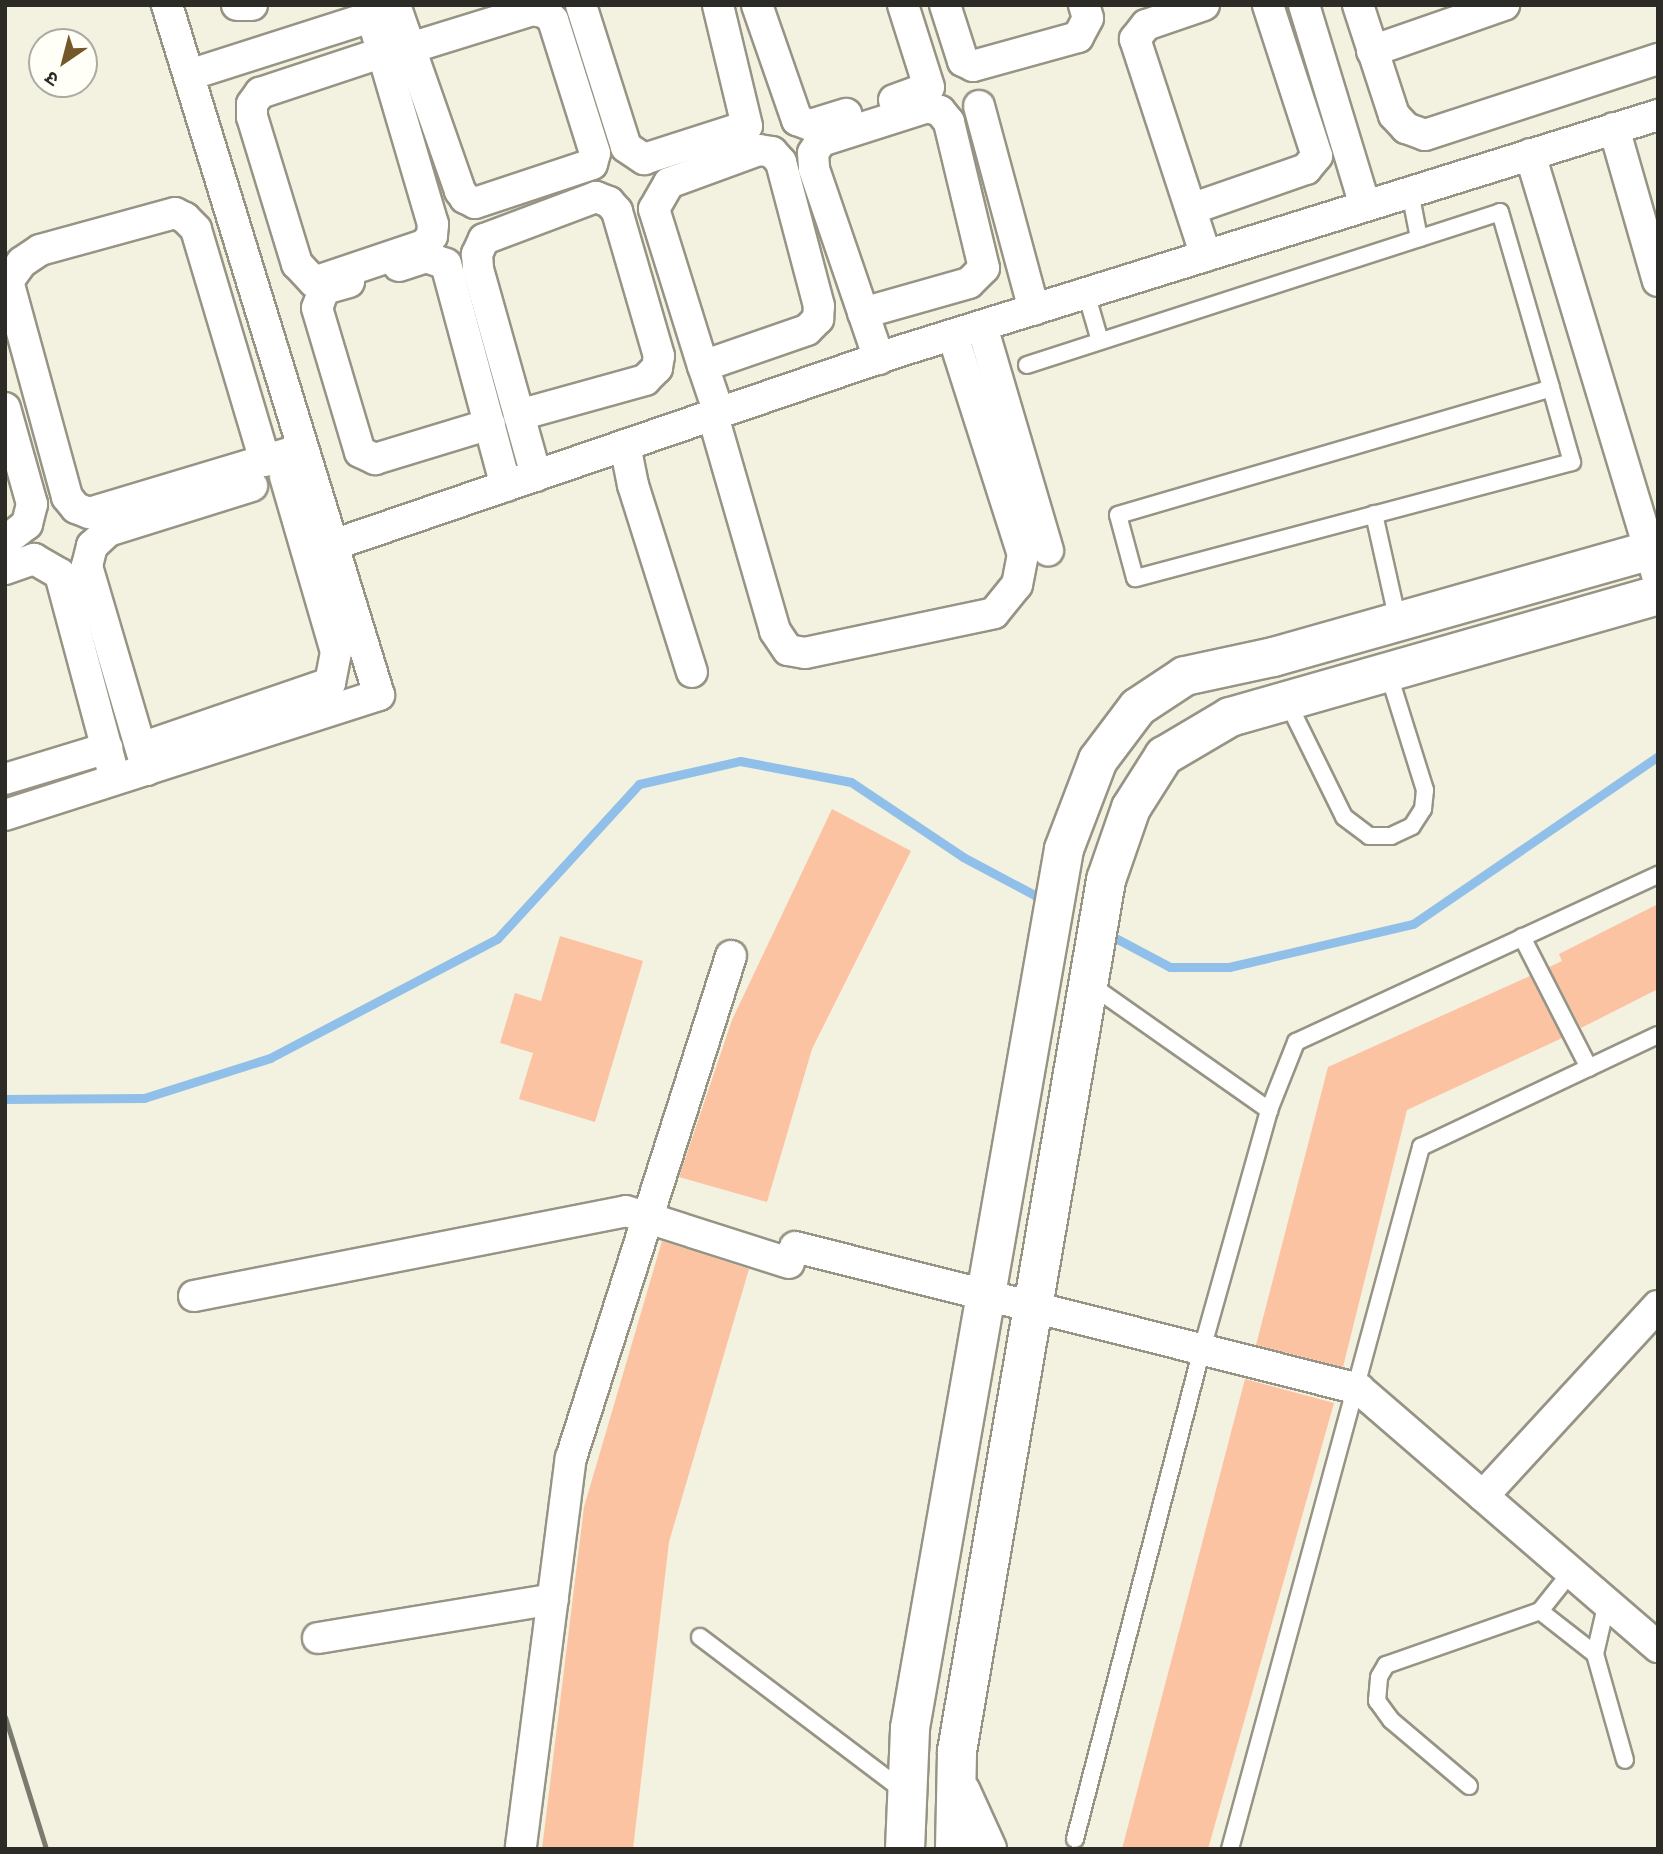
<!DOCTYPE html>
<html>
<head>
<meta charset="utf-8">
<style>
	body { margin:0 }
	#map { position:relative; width:1663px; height:1854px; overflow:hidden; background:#f3f1e0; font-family:Karla,"Noto Sans Devanagari",sans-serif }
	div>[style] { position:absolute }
	.stream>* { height:9px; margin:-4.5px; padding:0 4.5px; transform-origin:4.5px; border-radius:4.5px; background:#90c0ea }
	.building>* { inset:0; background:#fcc3a3 }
	.roads { filter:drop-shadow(2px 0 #979485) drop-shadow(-2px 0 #979485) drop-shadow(0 2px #979485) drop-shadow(0 -2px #979485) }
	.lane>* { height:16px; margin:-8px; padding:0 8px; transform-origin:8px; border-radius:8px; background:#fff }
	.street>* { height:30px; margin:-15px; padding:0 15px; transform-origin:15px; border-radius:15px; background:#fff }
	.secondary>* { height:38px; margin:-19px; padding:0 19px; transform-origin:19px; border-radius:19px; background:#fff }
	.rail>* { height:5px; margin:-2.5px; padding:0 2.5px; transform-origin:2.5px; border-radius:2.5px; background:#7b7a6f }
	span { translate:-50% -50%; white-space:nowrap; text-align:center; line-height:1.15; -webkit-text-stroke:7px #fffef7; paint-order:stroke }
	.frame { position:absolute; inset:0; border:7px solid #2c2b25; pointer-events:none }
	.north { position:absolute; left:28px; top:28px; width:70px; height:70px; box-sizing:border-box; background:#fffef7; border:2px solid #abaaa3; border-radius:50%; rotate:215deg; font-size:19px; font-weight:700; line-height:28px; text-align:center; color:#2c2b25 }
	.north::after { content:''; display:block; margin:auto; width:24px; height:32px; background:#73582a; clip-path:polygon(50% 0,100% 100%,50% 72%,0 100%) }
</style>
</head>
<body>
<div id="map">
	<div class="stream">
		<i style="left:1106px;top:933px;width:72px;rotate:28deg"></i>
		<i style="left:1170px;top:967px;width:59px"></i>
		<i style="left:1229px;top:967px;width:189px;rotate:-13.2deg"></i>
		<i style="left:1413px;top:924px;width:297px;rotate:-34.4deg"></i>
		<i style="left:5px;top:1099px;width:139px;rotate:-0.4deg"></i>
		<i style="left:144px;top:1098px;width:132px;rotate:-17.6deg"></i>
		<i style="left:270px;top:1058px;width:256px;rotate:-27.7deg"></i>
		<i style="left:497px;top:939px;width:210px;rotate:-47.5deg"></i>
		<i style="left:639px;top:784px;width:104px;rotate:-12.8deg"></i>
		<i style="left:740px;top:761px;width:113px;rotate:10.7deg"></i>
		<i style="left:851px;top:782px;width:135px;rotate:33.8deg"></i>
		<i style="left:963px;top:857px;width:92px;rotate:28deg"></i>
	</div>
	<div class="building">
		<i style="clip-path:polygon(832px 809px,911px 851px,812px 1049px,767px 1202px,679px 1177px,732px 1020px)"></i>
		<i style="clip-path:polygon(1658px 904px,1658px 989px,1581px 1028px,1549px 967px,1562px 961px,1559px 954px)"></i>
		<i style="clip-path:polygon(560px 936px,643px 961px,595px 1122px,519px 1099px,533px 1053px,500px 1043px,515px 993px,541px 1001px)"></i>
		<i style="clip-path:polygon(1530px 976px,1562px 1038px,1407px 1110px,1343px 1367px,1256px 1345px,1328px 1067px)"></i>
		<i style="clip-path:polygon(662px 1241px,749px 1269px,669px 1542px,633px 1849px,542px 1849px,584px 1507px)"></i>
		<i style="clip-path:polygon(1245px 1379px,1334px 1403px,1208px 1849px,1122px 1849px)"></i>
	</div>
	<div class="roads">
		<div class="lane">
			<i style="left:1410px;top:192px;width:47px;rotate:78.9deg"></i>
			<i style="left:1086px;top:293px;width:50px;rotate:73.7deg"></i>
			<i style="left:1027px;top:365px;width:497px;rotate:-17.9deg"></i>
			<i style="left:1500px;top:212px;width:183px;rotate:73.8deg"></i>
			<i style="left:1551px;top:388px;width:77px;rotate:74.2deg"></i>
			<i style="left:1572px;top:462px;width:452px;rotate:165.1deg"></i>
			<i style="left:1135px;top:578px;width:65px;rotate:-105.1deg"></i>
			<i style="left:1118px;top:515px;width:451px;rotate:-16.3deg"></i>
			<i style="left:1374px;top:514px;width:110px;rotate:77.4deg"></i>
			<i style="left:1287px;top:701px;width:129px;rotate:63.8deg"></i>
			<i style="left:1344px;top:817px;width:31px;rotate:37deg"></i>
			<i style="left:1369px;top:836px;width:22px"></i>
			<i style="left:1391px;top:836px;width:23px;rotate:-25deg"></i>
			<i style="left:1412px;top:826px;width:20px;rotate:-57deg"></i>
			<i style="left:1423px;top:809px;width:19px;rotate:-84deg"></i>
			<i style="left:1425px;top:790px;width:124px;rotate:-107.4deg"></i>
			<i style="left:1522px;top:937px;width:147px;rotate:62.9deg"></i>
			<i style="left:1091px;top:985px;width:218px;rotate:35.1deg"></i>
			<i style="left:1540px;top:1611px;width:70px;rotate:38deg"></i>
			<i style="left:1595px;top:1654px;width:110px;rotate:74.2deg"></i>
			<i style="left:700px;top:1637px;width:257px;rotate:37.1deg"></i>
			<i style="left:1595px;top:1654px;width:53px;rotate:-77deg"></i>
			<i style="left:1469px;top:1786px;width:102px;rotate:-139.8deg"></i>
			<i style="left:1391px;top:1720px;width:24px;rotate:-126deg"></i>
			<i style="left:1377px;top:1701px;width:24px;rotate:-85deg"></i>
			<i style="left:1379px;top:1677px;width:14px;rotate:-60deg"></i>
			<i style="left:1386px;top:1665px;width:163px;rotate:-19.3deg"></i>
			<i style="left:1540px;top:1611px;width:50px;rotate:-51.5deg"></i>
			<i style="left:1075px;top:1839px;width:506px;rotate:-75.47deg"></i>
			<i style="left:1202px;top:1349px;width:248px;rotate:-74.3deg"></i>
			<i style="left:1269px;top:1110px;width:73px;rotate:-68.3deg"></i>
			<i style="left:1296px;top:1042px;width:399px;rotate:-24.8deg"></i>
			<i style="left:1230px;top:1849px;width:728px;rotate:-74.78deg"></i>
			<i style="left:1421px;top:1147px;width:262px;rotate:-25.3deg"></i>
		</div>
		<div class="street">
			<i style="left:237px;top:5px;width:15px"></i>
			<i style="left:395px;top:5px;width:197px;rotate:70.7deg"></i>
			<i style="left:460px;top:191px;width:9px;rotate:54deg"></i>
			<i style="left:465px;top:198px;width:11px;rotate:27deg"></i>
			<i style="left:475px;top:203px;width:123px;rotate:-18.4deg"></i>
			<i style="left:592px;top:164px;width:11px;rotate:-75deg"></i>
			<i style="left:595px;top:153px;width:139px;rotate:-107.5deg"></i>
			<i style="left:553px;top:20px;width:10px;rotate:-135deg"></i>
			<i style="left:546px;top:13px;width:13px;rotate:-167deg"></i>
			<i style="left:533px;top:10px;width:129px;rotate:162.8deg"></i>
			<i style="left:581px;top:5px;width:149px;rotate:72.4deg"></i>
			<i style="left:626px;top:147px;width:22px;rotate:34deg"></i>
			<i style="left:644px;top:159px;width:108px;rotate:-17.8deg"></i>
			<i style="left:747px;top:126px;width:124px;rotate:-103.5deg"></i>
			<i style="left:757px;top:5px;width:122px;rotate:70.8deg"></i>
			<i style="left:797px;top:120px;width:14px;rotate:21deg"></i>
			<i style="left:810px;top:125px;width:38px;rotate:-17deg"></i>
			<i style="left:945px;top:5px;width:59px;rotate:72.2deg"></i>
			<i style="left:963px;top:61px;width:11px;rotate:27deg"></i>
			<i style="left:973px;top:66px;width:109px;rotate:-15.4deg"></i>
			<i style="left:1078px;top:37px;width:21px;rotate:-62deg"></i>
			<i style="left:1088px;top:18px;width:14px;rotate:-107deg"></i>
			<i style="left:1204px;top:5px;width:61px;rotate:161deg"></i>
			<i style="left:1146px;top:25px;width:18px;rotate:128deg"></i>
			<i style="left:1135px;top:39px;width:228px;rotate:71.9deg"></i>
			<i style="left:1304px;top:5px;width:210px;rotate:73.1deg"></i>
			<i style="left:1358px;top:5px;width:116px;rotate:71.9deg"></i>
			<i style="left:1394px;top:115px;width:18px;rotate:47deg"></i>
			<i style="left:1406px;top:128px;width:20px;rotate:20deg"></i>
			<i style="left:1425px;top:135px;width:245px;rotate:-18.1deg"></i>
			<i style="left:372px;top:17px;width:216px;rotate:73.6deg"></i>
			<i style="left:433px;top:224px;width:12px;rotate:95deg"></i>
			<i style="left:432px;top:236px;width:12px;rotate:132deg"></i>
			<i style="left:424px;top:245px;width:116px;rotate:161.4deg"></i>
			<i style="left:314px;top:282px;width:25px;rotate:-133deg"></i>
			<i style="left:297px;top:264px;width:154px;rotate:-107deg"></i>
			<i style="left:252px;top:117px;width:13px;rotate:-90deg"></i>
			<i style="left:252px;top:104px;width:14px;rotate:-54deg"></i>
			<i style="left:260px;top:93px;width:127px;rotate:-18.3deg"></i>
			<i style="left:1372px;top:51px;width:140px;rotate:-19.2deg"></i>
			<i style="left:189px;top:75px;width:210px;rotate:-17.7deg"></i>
			<i style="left:894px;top:100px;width:37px;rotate:-20deg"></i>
			<i style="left:929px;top:87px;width:86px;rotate:-107.6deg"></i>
			<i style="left:979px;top:106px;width:211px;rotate:74.9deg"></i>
			<i style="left:1614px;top:128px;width:159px;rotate:74deg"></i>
			<i style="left:1530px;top:154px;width:444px;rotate:73.2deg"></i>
			<i style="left:1191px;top:209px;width:122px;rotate:-19.2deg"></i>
			<i style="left:1306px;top:169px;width:17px;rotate:-50deg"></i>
			<i style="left:1317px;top:156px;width:159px;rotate:-108deg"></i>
			<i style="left:399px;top:266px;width:28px;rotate:-18deg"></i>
			<i style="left:426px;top:257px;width:21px;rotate:19deg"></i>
			<i style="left:446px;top:264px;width:230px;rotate:74.9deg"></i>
			<i style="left:349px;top:282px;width:26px;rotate:164deg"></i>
			<i style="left:324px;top:289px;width:20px;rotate:110deg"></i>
			<i style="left:317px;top:308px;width:150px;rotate:73.4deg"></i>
			<i style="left:360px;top:452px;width:17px;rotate:25deg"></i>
			<i style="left:375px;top:459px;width:120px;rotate:-16.9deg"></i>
			<i style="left:863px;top:313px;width:110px;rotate:-15.8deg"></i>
			<i style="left:969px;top:283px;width:21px;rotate:-45deg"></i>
			<i style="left:984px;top:268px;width:150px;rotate:-103.5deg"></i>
			<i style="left:949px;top:122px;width:14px;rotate:-129deg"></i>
			<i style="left:940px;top:111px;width:13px;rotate:-162deg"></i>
			<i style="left:928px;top:107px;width:112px;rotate:162.4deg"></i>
			<i style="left:821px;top:141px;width:14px;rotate:124deg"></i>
			<i style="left:813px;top:153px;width:16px;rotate:86deg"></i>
			<i style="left:814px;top:169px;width:201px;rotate:71.1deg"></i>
			<i style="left:982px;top:326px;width:234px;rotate:73.6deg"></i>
			<i style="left:703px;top:366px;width:110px;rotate:-19.1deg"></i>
			<i style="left:807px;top:330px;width:16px;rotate:-45deg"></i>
			<i style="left:818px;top:319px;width:13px;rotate:-86deg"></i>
			<i style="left:819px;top:306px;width:149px;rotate:-104.8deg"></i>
			<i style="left:781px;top:162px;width:13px;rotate:-132deg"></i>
			<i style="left:772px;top:152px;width:13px;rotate:-171deg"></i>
			<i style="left:759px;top:150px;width:96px;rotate:159.9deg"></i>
			<i style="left:669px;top:183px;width:30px;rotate:120deg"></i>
			<i style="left:654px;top:209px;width:164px;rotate:72.7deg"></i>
			<i style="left:703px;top:366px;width:50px;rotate:71.2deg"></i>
			<i style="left:5px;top:408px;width:100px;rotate:74.3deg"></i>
			<i style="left:32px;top:504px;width:21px;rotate:104deg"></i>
			<i style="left:27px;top:524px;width:28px;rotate:142deg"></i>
			<i style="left:519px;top:415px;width:131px;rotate:-15.5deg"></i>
			<i style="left:645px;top:380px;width:17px;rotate:-45deg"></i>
			<i style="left:657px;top:368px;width:12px;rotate:-81deg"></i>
			<i style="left:659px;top:356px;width:151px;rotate:-106.2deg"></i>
			<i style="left:617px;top:211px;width:12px;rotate:-132deg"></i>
			<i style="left:609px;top:202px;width:14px;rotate:-159deg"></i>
			<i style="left:596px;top:197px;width:120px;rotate:159.4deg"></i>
			<i style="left:484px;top:239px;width:17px;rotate:115deg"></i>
			<i style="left:477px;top:254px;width:15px;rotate:86deg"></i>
			<i style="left:478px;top:269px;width:215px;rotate:74.3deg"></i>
			<i style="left:713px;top:416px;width:224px;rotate:73.9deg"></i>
			<i style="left:775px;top:631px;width:23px;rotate:56deg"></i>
			<i style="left:788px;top:650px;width:17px;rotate:10deg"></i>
			<i style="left:805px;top:653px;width:193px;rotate:-11.9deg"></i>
			<i style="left:994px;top:613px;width:36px;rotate:-51deg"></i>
			<i style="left:1017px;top:585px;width:31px;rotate:-79deg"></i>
			<i style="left:1023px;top:555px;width:231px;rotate:-107.7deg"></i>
			<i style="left:625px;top:445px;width:41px;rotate:78.7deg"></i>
			<i style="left:633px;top:485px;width:196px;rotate:72.5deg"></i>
			<i style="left:265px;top:461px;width:242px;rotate:-106.6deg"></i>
			<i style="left:196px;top:229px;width:16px;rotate:-135deg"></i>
			<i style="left:185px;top:218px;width:11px;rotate:-153deg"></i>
			<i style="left:175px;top:213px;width:140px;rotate:164.7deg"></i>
			<i style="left:40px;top:250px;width:22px;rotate:146deg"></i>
			<i style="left:22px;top:262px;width:24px;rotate:126deg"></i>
			<i style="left:8px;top:281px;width:224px;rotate:74.7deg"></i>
			<i style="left:67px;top:497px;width:14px;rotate:51deg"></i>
			<i style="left:76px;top:508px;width:14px;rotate:21deg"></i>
			<i style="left:89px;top:513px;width:223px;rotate:-16.7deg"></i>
			<i style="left:333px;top:545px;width:599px;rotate:-18.89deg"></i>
			<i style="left:900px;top:351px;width:794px;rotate:-17.29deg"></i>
			<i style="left:5px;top:569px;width:31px;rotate:-19deg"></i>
			<i style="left:34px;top:559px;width:30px;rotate:30deg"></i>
			<i style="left:60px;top:574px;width:212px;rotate:75deg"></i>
			<i style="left:141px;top:748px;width:200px;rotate:-19deg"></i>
			<i style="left:330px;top:683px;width:32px;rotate:-79deg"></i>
			<i style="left:336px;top:652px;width:183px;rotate:-106.2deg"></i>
			<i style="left:147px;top:770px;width:213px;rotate:-106.4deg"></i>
			<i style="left:87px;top:566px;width:21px;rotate:-76deg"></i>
			<i style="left:92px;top:546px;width:22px;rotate:-43deg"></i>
			<i style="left:108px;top:531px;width:151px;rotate:-17.4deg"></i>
			<i style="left:5px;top:779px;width:107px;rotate:-16.9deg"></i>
			<i style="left:5px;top:815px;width:393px;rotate:-17.8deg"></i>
			<i style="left:379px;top:695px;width:722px;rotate:-107.08deg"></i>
			<i style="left:795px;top:1247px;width:582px;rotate:14.13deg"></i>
			<i style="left:1359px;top:1389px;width:395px;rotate:40.8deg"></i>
			<i style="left:194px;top:1296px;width:440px;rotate:-11.1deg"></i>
			<i style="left:626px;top:1211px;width:171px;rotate:17.7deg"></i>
			<i style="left:1483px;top:1496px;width:258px;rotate:-47.4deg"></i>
			<i style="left:318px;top:1638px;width:238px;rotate:-9.4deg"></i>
			<i style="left:521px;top:1846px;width:391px;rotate:-82.7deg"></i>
			<i style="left:571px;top:1458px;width:527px;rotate:-72.32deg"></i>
		</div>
		<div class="secondary">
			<i style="left:961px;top:1792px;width:63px;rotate:65.5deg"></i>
			<i style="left:905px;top:1849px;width:121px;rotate:-87.6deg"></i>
			<i style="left:910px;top:1728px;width:892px;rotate:-80.06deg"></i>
			<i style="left:1064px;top:849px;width:95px;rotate:-69.1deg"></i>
			<i style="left:1098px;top:760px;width:66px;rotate:-53deg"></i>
			<i style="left:1138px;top:707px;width:56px;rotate:-33.4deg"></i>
			<i style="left:1185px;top:676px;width:90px;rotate:-12.2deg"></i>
			<i style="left:1273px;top:657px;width:400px;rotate:-15.8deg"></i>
			<i style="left:955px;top:1849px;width:98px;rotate:-88.8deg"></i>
			<i style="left:957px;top:1751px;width:884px;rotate:-80.29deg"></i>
			<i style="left:1106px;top:880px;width:76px;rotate:-70.9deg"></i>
			<i style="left:1131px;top:808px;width:62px;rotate:-57.6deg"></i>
			<i style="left:1164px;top:756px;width:77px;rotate:-30.6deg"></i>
			<i style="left:1230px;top:717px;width:445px;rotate:-15.9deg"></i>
		</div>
	</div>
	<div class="rail">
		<i style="left:5px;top:1717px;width:138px;rotate:72.7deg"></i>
	</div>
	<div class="frame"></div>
	<div class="north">उ</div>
</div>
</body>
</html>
